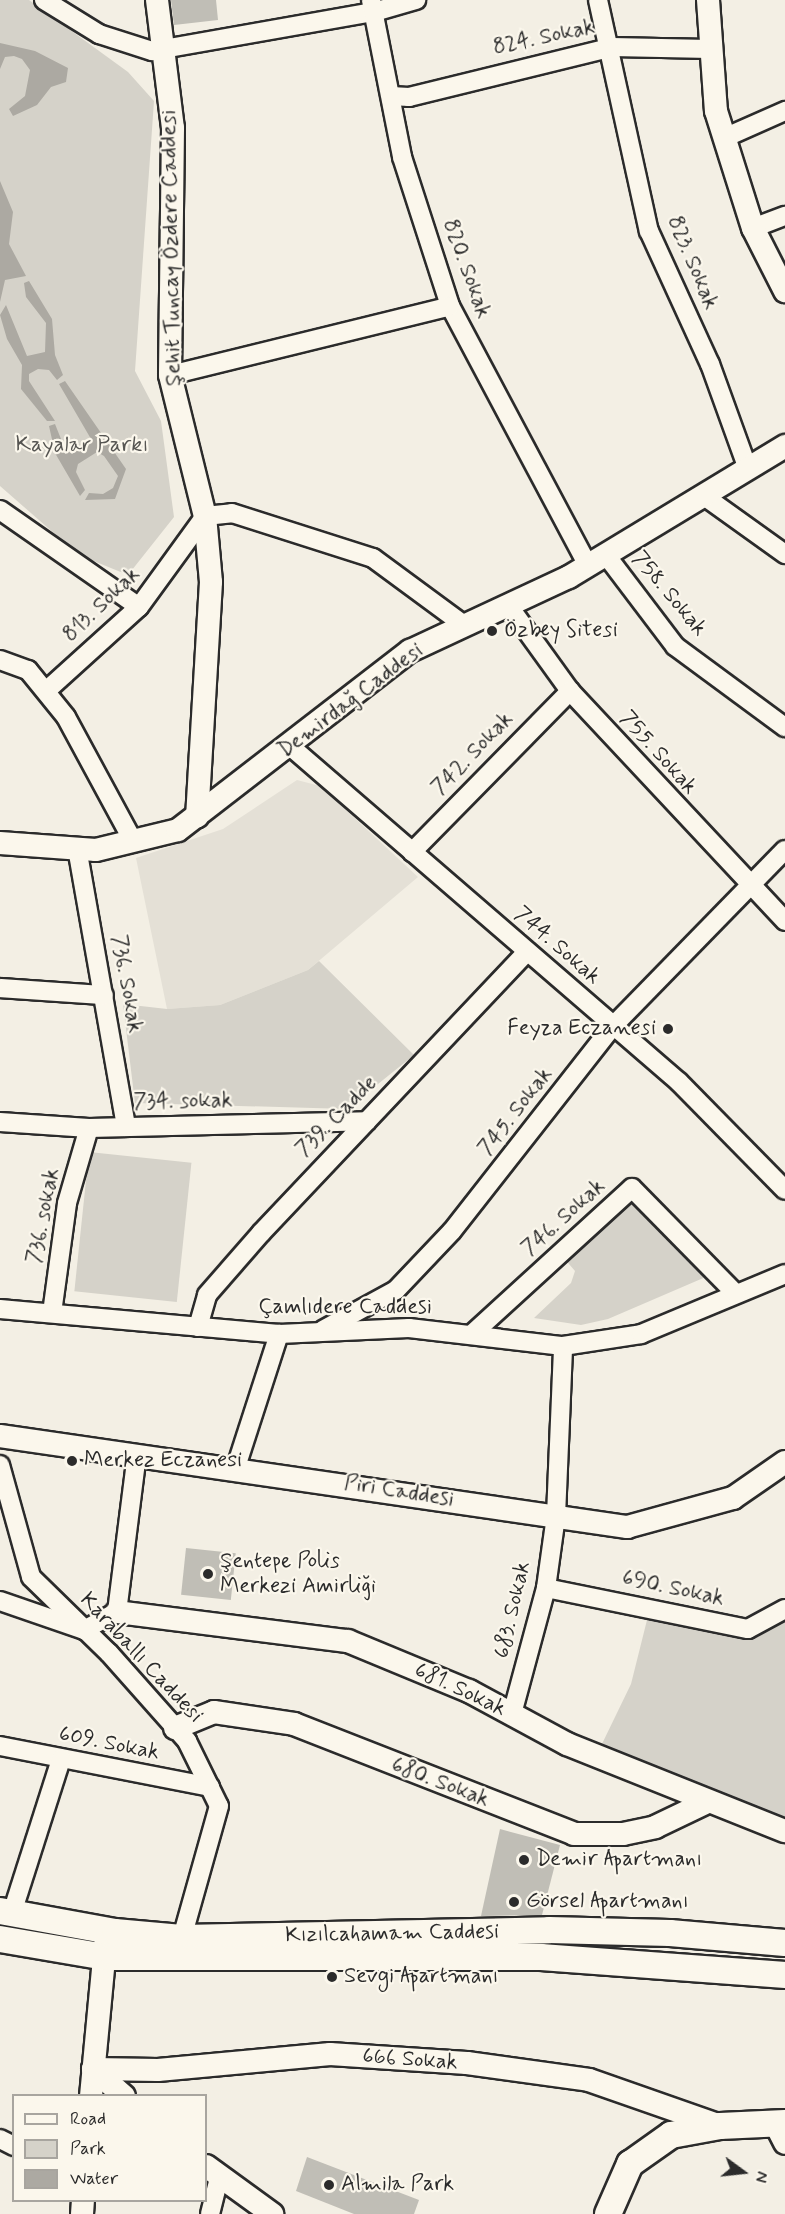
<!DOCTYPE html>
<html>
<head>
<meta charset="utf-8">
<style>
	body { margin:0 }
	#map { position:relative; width:785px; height:2214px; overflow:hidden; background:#f3efe4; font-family:Mynerve,sans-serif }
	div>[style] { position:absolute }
	.built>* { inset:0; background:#e4e0d6 }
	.green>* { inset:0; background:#d5d2c9; transform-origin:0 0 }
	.water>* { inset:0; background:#aca9a2 }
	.building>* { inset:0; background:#c0beb6; transform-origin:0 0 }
	.roads { filter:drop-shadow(2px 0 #2b2b2b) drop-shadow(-2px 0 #2b2b2b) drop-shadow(0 2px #2b2b2b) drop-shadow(0 -2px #2b2b2b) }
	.minor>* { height:18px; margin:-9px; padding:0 9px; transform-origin:9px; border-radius:9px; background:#fbf7ec }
	.tertiary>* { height:22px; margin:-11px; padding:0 11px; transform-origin:11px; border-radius:11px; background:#fbf7ec }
	.secondary>* { height:26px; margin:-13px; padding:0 13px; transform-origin:13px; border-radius:13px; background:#fbf7ec }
	.dots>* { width:16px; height:16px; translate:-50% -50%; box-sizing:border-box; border:3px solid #fbf7ec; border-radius:50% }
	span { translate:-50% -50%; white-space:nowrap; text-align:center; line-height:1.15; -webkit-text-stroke:4.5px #fbf7ec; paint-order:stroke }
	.street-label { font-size:22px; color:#2b2b2b }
	.park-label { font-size:22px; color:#565552 }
	.poi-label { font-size:22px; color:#2b2b2b }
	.left { translate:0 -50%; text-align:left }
	.right { translate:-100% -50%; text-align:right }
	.legend { position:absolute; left:12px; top:2094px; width:195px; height:108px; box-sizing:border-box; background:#fbf7ec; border:2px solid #a8a59f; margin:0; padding:8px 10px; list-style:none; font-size:18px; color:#2b2b2b }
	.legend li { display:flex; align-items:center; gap:12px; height:30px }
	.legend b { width:30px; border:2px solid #a8a59f }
	.north { position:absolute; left:713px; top:2142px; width:60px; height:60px; -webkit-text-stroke:4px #fbf7ec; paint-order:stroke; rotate:105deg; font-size:16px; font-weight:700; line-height:24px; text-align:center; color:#2b2b2b }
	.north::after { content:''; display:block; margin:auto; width:21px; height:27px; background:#2b2b2b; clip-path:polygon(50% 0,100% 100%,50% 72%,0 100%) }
</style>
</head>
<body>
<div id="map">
	<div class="built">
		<i style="clip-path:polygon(297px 780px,320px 786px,418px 877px,308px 970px,220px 1005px,167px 1009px,136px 858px,223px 829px)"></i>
	</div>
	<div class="green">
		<i style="clip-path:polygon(0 0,29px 0,128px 72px,154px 101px,135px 371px,161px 421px,174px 517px,128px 575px,79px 555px,0 486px)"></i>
		<i style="clip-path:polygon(319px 961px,414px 1055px,347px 1109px,135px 1103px,123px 1004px,167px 1009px,220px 1005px,308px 970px)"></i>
		<i style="left:89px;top:1152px;width:103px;height:140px;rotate:6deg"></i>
		<i style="clip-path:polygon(625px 1189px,708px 1276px,608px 1319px,581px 1325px,534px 1318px,571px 1283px,575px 1271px,557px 1250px)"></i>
		<i style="clip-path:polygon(648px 1616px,758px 1637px,785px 1618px,785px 1824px,600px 1748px,631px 1684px)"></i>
	</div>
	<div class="water">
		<i style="clip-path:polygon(0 43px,35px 51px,68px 68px,66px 82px,51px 87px,37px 105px,13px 116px,9px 109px,25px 96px,30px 70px,22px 59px,14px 56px,5px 57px,0 69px)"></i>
		<i style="clip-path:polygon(0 181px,13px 212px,9px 244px,26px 276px,5px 280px,0 302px)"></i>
		<i style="clip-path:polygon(29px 281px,52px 319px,55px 355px,63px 375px,57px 380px,49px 370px,38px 369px,29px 374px,29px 381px,55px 421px,47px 421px,21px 389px,22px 365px,7px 339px,0 315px,6px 305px,27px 356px,45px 352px,46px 323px,26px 297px,24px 283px)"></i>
		<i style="clip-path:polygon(65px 381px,126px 469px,115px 499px,85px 500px,89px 493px,103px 494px,113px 488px,118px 476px,104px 456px,97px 452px,78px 464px,76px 472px,85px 490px,80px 496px,55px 453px,49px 426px,55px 424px,65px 449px,72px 454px,91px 439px,59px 384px)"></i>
	</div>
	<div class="building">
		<i style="clip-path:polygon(171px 0,216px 0,218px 20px,174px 25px)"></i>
		<i style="left:186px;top:1548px;width:50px;height:47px;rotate:6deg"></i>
		<i style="clip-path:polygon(500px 1829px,560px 1845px,542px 1915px,481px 1916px)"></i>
		<i style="clip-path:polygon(307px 2157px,419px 2200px,414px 2214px,354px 2214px,296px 2191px)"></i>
	</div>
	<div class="roads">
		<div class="minor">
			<i style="left:44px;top:0;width:65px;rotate:31.7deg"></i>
			<i style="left:99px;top:34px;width:56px;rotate:17.8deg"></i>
			<i style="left:152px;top:51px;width:225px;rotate:-10deg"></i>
			<i style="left:374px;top:12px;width:44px;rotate:-15.9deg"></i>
			<i style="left:371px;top:0;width:160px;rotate:78.8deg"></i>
			<i style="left:402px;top:157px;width:157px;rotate:72.1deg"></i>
			<i style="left:450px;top:306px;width:293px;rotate:62deg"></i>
			<i style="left:598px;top:0;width:237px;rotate:77.6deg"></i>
			<i style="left:649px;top:231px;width:146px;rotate:65.4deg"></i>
			<i style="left:710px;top:364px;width:112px;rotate:70.1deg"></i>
			<i style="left:391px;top:96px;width:18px;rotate:3deg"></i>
			<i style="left:409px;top:97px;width:209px;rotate:-13.8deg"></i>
			<i style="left:612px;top:47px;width:98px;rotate:1.2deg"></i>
			<i style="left:724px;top:138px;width:67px;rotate:-23.9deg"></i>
			<i style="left:753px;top:228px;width:34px;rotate:-21deg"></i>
			<i style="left:170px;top:375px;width:288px;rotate:-13.8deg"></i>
			<i style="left:704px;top:496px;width:100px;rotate:35.6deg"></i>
			<i style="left:0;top:510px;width:169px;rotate:34.9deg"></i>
			<i style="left:606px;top:555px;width:114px;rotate:52.8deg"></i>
			<i style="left:675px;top:646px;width:137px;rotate:36.4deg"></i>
			<i style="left:508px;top:605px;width:106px;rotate:54.2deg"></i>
			<i style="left:570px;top:691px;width:315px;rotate:46.9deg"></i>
			<i style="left:0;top:660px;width:30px;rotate:20deg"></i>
			<i style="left:28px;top:670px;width:60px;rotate:51deg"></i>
			<i style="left:66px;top:717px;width:141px;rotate:61.6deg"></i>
			<i style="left:46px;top:691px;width:125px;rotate:-42.1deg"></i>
			<i style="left:139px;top:607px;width:112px;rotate:-54deg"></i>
			<i style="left:205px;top:516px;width:27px;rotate:-6deg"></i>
			<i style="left:232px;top:513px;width:148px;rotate:17.7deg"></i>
			<i style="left:373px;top:558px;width:113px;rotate:36.4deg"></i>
			<i style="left:290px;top:746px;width:514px;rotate:40.82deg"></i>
			<i style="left:679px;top:1082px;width:151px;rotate:45.5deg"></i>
			<i style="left:77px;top:848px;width:283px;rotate:80deg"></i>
			<i style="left:412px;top:852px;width:226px;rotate:-45.5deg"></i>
			<i style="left:0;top:988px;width:104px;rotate:3.9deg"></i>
			<i style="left:0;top:1122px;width:89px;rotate:3.9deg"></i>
			<i style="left:89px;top:1128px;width:278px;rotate:-1.4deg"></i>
			<i style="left:0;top:1309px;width:280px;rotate:5.1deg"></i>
			<i style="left:279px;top:1334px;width:130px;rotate:-2.6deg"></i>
			<i style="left:409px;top:1328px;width:155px;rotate:6.7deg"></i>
			<i style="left:563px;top:1346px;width:79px;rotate:-8.7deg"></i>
			<i style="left:641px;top:1334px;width:156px;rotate:-22.6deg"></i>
			<i style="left:52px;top:1313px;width:111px;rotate:-82.2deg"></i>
			<i style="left:67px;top:1203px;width:78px;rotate:-73.7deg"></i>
			<i style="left:198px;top:1327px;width:33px;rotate:-74deg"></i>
			<i style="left:207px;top:1295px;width:82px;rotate:-48.9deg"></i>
			<i style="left:261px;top:1233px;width:387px;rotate:-46.6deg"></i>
			<i style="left:323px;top:1330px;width:83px;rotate:-28.7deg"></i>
			<i style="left:396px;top:1290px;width:81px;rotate:-46.5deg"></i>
			<i style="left:452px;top:1231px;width:261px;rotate:-51.9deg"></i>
			<i style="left:613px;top:1026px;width:246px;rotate:-45.7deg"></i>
			<i style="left:471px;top:1335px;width:218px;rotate:-42.4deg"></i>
			<i style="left:632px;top:1188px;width:148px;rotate:45.5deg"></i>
			<i style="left:0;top:1465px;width:116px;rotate:74.5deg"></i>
			<i style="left:31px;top:1577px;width:109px;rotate:44.3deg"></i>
			<i style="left:109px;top:1653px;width:118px;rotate:48.4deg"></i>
			<i style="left:187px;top:1741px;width:72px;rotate:63.8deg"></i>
			<i style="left:219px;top:1806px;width:148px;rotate:105.7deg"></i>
			<i style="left:236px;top:1467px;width:140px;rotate:-72.1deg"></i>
			<i style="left:546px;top:1588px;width:206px;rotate:11.5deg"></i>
			<i style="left:748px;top:1629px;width:42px;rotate:-28.4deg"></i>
			<i style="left:0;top:1601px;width:89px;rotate:19deg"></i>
			<i style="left:84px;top:1630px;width:38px;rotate:-29deg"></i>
			<i style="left:117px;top:1612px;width:159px;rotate:-82.8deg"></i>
			<i style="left:512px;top:1714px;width:131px;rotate:-74.9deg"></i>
			<i style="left:546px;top:1588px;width:73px;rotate:-82.1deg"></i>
			<i style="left:556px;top:1516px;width:170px;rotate:-87.6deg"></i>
			<i style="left:0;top:1746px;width:214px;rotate:11deg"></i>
			<i style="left:12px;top:1913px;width:162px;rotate:-72.3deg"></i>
			<i style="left:0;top:2139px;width:16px;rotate:27deg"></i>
			<i style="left:210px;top:2214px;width:38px;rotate:-76deg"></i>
		</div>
		<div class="tertiary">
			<i style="left:157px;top:0;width:129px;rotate:82.9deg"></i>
			<i style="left:173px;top:128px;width:247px;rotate:90.7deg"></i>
			<i style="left:170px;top:375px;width:145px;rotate:76.1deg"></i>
			<i style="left:205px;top:516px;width:66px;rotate:84.8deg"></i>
			<i style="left:211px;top:582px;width:235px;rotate:93.4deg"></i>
			<i style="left:708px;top:0;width:111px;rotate:85.9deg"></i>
			<i style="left:716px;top:111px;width:123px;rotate:72.5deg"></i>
			<i style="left:753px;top:228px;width:71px;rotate:63.1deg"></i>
			<i style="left:0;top:843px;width:96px;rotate:4.2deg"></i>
			<i style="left:96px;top:850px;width:84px;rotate:-13.7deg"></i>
			<i style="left:178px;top:830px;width:293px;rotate:-37.7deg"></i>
			<i style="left:410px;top:651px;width:175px;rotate:-25deg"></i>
			<i style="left:569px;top:577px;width:253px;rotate:-31.2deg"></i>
			<i style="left:0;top:1436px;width:634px;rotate:8.26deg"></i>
			<i style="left:627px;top:1527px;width:110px;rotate:-15.3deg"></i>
			<i style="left:733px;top:1498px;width:63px;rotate:-34.7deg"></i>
			<i style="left:117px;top:1612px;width:233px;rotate:7.2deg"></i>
			<i style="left:348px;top:1641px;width:131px;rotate:22.5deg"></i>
			<i style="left:469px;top:1691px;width:111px;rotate:28.4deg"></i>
			<i style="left:567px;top:1744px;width:235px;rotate:21.8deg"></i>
			<i style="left:175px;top:1728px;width:42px;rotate:-22.3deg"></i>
			<i style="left:214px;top:1712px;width:81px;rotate:8.5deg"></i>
			<i style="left:294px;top:1724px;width:301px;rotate:21.4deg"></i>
			<i style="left:574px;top:1834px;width:49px"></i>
			<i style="left:623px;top:1834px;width:33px;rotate:-12deg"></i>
			<i style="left:655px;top:1827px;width:55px;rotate:-25.6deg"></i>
			<i style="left:93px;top:2069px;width:65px;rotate:0.9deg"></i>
			<i style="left:158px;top:2070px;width:173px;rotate:-5.3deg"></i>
			<i style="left:330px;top:2054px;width:137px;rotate:3.8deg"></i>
			<i style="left:467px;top:2063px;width:123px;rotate:7.9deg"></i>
			<i style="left:589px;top:2080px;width:139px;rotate:19.3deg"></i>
			<i style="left:93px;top:2069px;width:41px;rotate:41.1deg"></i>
			<i style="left:91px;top:2096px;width:159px;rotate:-84.6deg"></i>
			<i style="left:776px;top:2125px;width:20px;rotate:63deg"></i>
			<i style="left:206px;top:2166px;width:82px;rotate:36deg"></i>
			<i style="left:82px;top:2214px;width:14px;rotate:-86deg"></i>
		</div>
		<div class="secondary">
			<i style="left:0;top:1911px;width:117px;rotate:10.3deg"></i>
			<i style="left:115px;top:1932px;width:67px;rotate:5.1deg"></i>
			<i style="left:182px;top:1938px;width:367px;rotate:-1.2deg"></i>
			<i style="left:549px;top:1930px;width:121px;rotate:1.4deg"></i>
			<i style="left:670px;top:1933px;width:115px;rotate:5deg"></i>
			<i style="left:0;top:1939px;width:107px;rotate:9.7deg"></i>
			<i style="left:105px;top:1957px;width:436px"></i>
			<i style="left:541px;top:1957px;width:245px;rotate:4.2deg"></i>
			<i style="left:608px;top:2214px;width:55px;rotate:-66.3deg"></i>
			<i style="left:630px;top:2164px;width:50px;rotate:-35.3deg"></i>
			<i style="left:671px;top:2135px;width:50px;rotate:-10.4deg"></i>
			<i style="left:720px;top:2126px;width:65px;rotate:-2.6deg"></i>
		</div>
	</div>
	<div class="dots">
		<i style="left:492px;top:631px;background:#2b2b2b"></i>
		<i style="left:668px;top:1029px;background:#2b2b2b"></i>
		<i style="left:72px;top:1461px;background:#2b2b2b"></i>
		<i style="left:208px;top:1574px;background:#2b2b2b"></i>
		<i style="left:524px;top:1860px;background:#2b2b2b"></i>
		<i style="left:514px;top:1902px;background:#2b2b2b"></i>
		<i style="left:332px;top:1977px;background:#2b2b2b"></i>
		<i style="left:329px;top:2185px;background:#2b2b2b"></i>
	</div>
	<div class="street-label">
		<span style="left:544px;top:38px;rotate:-12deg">824. Sokak</span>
		<span style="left:172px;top:248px;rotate:-91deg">Şehit Tuncay Özdere Caddesi</span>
		<span style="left:692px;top:263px;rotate:67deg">823. Sokak</span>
		<span style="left:466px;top:269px;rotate:70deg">820. Sokak</span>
		<span style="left:669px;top:594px;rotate:50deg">758. Sokak</span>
		<span style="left:102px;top:605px;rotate:-44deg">813. Sokak</span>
		<span style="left:351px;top:701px;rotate:-37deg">Demirdağ Caddesi</span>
		<span style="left:658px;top:753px;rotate:48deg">755. Sokak</span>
		<span style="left:473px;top:754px;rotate:-46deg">742. Sokak</span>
		<span style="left:557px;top:946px;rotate:41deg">744. Sokak</span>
		<span style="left:126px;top:984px;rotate:80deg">736. Sokak</span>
		<span style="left:183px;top:1102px;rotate:-1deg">734. sokak</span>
		<span style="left:516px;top:1112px;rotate:-52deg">745. Sokak</span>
		<span style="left:337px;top:1117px;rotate:-45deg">739. Cadde</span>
		<span style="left:44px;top:1216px;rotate:-79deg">736. sokak</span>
		<span style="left:564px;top:1218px;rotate:-42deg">746. Sokak</span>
		<span style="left:345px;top:1308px">Çamlıdere Caddesi</span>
		<span style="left:399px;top:1492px;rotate:9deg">Piri Caddesi</span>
		<span style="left:673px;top:1589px;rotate:12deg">690. Sokak</span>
		<span style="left:513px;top:1610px;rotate:-77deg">683. Sokak</span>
		<span style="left:141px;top:1658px;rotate:47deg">Karaballı Caddesi</span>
		<span style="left:460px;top:1690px;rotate:25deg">681. Sokak</span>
		<span style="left:109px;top:1744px;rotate:11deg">609. Sokak</span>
		<span style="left:440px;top:1783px;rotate:21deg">680. Sokak</span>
		<span style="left:392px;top:1934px;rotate:-1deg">Kızılcahamam Caddesi</span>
		<span style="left:410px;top:2060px;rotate:4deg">666 Sokak</span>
	</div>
	<div class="park-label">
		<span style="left:82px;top:446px">Kayalar Parkı</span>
	</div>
	<div class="poi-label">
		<span class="left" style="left:504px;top:631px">Özbey Sitesi</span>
		<span class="right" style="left:656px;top:1029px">Feyza Eczanesi</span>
		<span class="left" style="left:84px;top:1461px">Merkez Eczanesi</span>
		<span class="left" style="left:220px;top:1574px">Şentepe Polis<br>Merkezi Amirliği</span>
		<span class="left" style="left:536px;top:1860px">Demir Apartmanı</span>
		<span class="left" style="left:526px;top:1902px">Görsel Apartmanı</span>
		<span class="left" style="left:344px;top:1977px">Sevgi Apartmanı</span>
		<span class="left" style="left:341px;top:2185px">Almila Park</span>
	</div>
	<ul class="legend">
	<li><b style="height:8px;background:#fbf7ec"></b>Road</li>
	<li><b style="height:16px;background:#d5d2c9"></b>Park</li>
	<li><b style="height:16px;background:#aca9a2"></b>Water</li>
	</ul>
	<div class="north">N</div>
</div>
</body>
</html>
